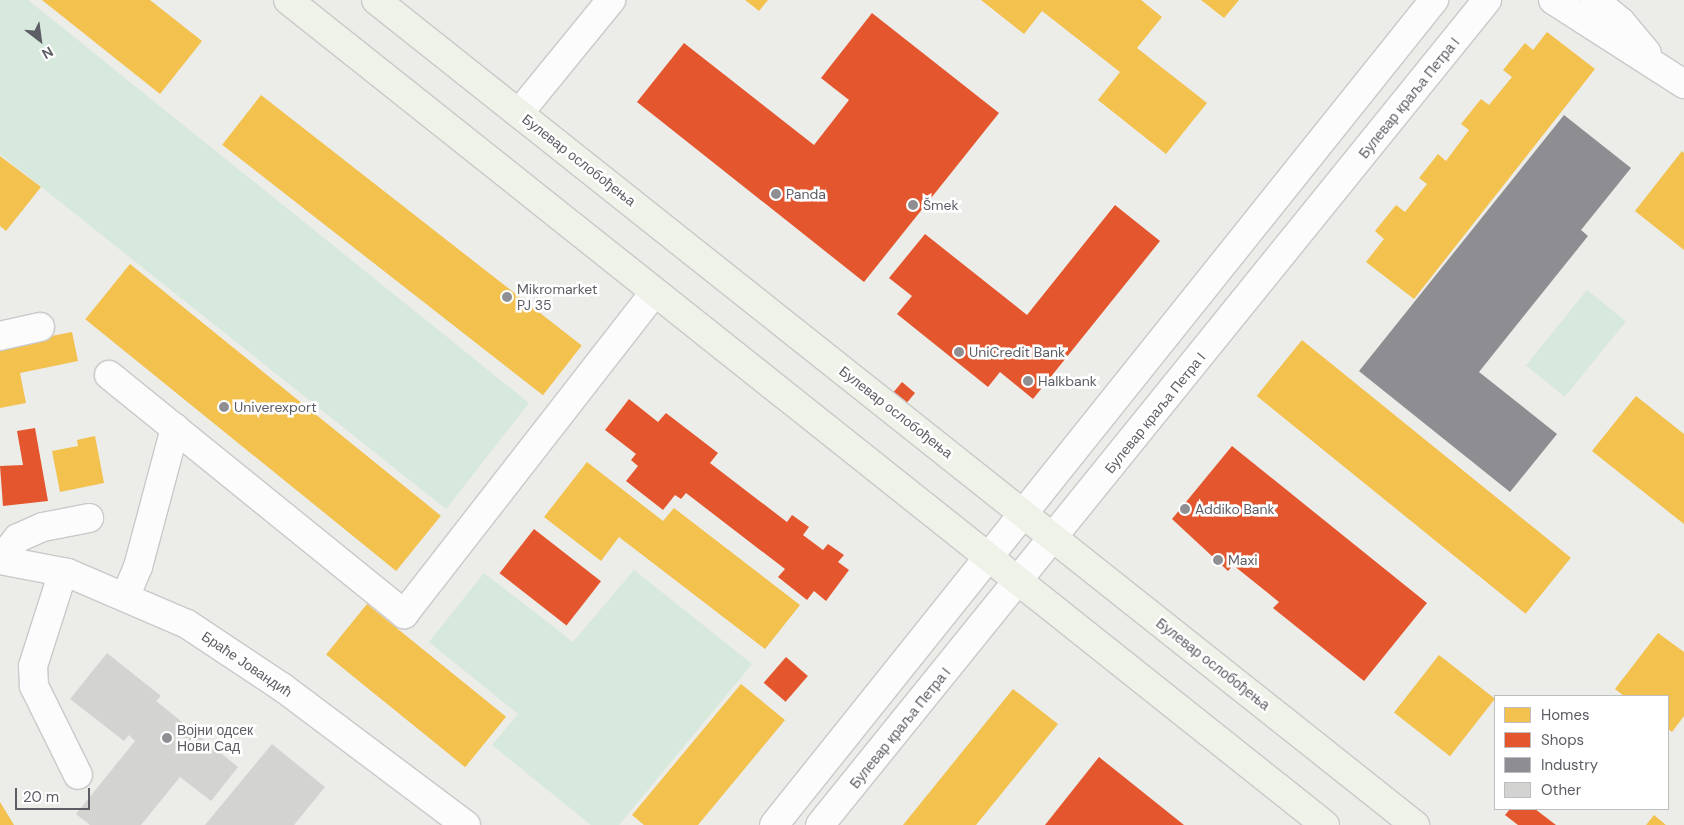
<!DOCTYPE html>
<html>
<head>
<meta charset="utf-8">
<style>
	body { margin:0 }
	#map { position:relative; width:1684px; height:825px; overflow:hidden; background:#ecece8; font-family:"DM Sans",sans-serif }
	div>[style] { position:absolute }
	.green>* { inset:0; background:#d7e8dc; transform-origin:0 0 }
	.homes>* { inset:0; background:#f2c14e; transform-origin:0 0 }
	.shops>* { inset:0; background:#e4572e; transform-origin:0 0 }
	.industry>* { inset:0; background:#8d8d92 }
	.building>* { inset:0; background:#d3d3d1 }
	.roads { filter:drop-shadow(1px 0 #c9c9ca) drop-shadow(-1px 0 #c9c9ca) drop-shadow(0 1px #c9c9ca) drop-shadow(0 -1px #c9c9ca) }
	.minor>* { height:28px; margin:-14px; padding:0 14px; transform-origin:14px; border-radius:14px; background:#fcfcfc }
	.major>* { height:28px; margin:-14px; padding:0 14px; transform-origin:14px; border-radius:14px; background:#eff2e9 }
	.dots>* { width:14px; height:14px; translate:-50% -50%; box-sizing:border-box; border:2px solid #fff; border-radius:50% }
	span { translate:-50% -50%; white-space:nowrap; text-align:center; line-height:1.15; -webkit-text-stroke:5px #fff; paint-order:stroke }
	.street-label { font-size:14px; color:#5d5d65 }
	.poi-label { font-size:14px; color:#5d5d65 }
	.left { translate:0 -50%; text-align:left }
	.legend { position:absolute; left:1494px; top:695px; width:175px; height:115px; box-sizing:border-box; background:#fff; border:1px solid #bebec1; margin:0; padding:6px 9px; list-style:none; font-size:15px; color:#5d5d65 }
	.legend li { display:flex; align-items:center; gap:10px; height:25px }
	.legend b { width:25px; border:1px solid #bebec1 }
	.north { position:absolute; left:15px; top:15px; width:50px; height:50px; -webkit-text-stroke:4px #fff; paint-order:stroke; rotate:150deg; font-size:14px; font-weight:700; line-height:20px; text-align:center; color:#5d5d65 }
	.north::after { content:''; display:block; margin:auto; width:18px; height:22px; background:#5d5d65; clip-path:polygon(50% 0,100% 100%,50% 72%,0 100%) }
	.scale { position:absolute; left:15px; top:788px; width:75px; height:22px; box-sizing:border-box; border:2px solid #5d5d65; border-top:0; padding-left:6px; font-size:15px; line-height:18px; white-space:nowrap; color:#5d5d65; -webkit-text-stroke:4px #fff; paint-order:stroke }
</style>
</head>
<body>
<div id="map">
	<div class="green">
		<i style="clip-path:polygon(0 0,28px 0,529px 403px,446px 509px,0 154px)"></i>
		<i style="left:1587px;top:290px;width:50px;height:97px;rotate:39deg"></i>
		<i style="clip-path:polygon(634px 570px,752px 664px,619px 825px,591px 825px,492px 745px,518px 714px,429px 642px,484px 573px,573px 642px)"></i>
	</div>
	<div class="homes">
		<i style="clip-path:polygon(42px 0,150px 0,202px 41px,160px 94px)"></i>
		<i style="clip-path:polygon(745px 0,768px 0,759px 11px)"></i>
		<i style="clip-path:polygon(981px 0,1141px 0,1162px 17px,1137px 48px,1207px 103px,1166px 154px,1098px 100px,1120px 72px,1042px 11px,1024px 34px)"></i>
		<i style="clip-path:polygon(1201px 0,1239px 0,1224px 18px)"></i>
		<i style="clip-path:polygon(1547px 32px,1595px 69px,1414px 299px,1366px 262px,1384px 239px,1375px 231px,1396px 205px,1405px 212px,1427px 184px,1419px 178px,1438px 154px,1446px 161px,1469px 130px,1461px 124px,1481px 99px,1489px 105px,1512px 77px,1503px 70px,1525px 43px,1533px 50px)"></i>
		<i style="left:261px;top:95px;width:407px;height:63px;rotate:38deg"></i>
		<i style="clip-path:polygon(1682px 151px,1684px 153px,1684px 250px,1635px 211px)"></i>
		<i style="clip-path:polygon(0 156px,41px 187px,6px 231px,0 226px)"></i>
		<i style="left:130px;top:264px;width:400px;height:71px;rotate:39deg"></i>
		<i style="clip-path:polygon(72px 332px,78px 361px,20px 373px,26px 403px,0 408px,0 346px)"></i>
		<i style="left:1302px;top:340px;width:346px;height:72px;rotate:39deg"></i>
		<i style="clip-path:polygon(1636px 396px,1684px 434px,1684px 524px,1592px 451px)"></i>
		<i style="clip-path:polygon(95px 436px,104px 483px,60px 492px,52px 451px,78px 446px,77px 440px)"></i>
		<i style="clip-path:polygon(587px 462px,663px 521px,674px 508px,800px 605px,765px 649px,619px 537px,601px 561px,544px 517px)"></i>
		<i style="left:367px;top:604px;width:179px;height:65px;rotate:39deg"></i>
		<i style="clip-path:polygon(1658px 633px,1684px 652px,1684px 716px,1672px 732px,1668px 729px,1668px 696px,1624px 696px,1615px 689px)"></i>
		<i style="left:1439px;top:655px;width:71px;height:73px;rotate:38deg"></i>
		<i style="clip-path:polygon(741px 684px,785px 720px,698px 825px,644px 825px,632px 815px)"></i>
		<i style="clip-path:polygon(1013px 689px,1058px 724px,976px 825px,903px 825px)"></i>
		<i style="clip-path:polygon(0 802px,14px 825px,0 825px)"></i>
		<i style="clip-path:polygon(1654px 815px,1666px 825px,1646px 825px)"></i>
	</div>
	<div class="shops">
		<i style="clip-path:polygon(872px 13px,999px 113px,864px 282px,637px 102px,684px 43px,814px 145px,849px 100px,821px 78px)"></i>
		<i style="clip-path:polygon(1115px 205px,1160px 241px,1033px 399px,1000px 372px,988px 387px,897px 314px,912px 296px,889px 278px,925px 234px,1027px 315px)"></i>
		<i style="left:902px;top:382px;width:17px;height:13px;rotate:40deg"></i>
		<i style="clip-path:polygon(629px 399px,658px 422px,666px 413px,718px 453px,710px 463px,787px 522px,792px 515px,809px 527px,803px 535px,823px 550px,828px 544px,844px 555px,838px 562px,849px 570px,826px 601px,814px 591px,807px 600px,778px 577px,785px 569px,686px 493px,681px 499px,675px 495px,663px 510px,626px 481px,638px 466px,631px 460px,636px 454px,605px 430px)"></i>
		<i style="clip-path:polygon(35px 428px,48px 501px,3px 506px,0 466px,23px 465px,17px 431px)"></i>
		<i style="clip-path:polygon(1232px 446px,1427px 603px,1364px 681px,1273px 608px,1279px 602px,1233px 565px,1228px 571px,1172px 519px)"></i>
		<i style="left:534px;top:529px;width:85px;height:56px;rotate:38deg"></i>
		<i style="left:786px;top:657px;width:29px;height:34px;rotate:41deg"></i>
		<i style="clip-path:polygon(1099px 757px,1184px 825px,1045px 825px)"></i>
		<i style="clip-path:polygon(1510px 809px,1535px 809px,1556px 825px,1518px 825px,1505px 815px)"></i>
	</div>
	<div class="industry">
		<i style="clip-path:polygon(1564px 115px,1631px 168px,1581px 230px,1588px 236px,1479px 372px,1557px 434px,1510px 492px,1359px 371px)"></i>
	</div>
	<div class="building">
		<i style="clip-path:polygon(107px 653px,161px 696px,156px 701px,238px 767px,211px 801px,180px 777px,141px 825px,90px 825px,76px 814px,135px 741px,129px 735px,124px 741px,70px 699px)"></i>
		<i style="clip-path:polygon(272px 744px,325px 787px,294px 825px,205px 825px)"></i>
	</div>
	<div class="roads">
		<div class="minor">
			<i style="left:1553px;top:0;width:156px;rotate:32.7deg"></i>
			<i style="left:1594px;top:0;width:35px;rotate:39deg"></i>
			<i style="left:1621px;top:22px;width:40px;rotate:50deg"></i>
			<i style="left:519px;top:113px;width:146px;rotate:-50.8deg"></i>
			<i style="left:0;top:336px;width:41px;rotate:-12.7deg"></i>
			<i style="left:109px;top:375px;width:380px;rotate:39deg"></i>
			<i style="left:404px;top:614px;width:407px;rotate:-52.1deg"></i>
			<i style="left:0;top:560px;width:69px;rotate:10.8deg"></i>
			<i style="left:68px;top:573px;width:129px;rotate:23.2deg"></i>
			<i style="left:187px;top:624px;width:114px;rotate:33.6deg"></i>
			<i style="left:282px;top:687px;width:230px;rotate:36.9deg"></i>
			<i style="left:0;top:560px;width:28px;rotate:-51deg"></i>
			<i style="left:18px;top:538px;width:27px;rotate:-24deg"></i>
			<i style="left:43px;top:527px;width:47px;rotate:-11.1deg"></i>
			<i style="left:63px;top:572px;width:99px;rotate:107.7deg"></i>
			<i style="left:33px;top:666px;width:20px;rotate:87deg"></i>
			<i style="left:34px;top:686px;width:99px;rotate:63.7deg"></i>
			<i style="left:126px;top:595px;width:30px;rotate:-67deg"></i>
			<i style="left:138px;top:567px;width:144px;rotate:-75.1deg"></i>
			<i style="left:774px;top:825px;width:1057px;rotate:-51.34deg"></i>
			<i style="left:820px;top:825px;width:1061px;rotate:-51.04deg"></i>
		</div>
		<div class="major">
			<i style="left:288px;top:0;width:1325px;rotate:38.5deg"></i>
			<i style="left:376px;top:0;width:1327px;rotate:38.45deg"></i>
		</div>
	</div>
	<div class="dots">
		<i style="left:776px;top:194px;background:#8f8f93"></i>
		<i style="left:913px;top:205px;background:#8f8f93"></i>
		<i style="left:507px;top:297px;background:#8f8f93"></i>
		<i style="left:959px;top:352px;background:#8f8f93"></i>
		<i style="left:1028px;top:381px;background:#8f8f93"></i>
		<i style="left:224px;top:407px;background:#8f8f93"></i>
		<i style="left:1185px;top:509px;background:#8f8f93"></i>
		<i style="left:1218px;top:560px;background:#8f8f93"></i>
		<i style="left:167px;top:738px;background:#8f8f93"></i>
	</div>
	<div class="street-label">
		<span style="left:1409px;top:98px;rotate:-51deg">Булевар краља Петра I</span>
		<span style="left:579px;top:160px;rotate:38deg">Булевар ослобођења</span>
		<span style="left:896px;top:412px;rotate:38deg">Булевар ослобођења</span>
		<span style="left:1155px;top:413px;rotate:-51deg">Булевар краља Петра I</span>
		<span style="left:247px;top:664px;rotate:34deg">Браће Јовандић</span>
		<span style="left:1213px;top:664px;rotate:38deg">Булевар ослобођења</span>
		<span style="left:900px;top:728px;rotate:-51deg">Булевар краља Петра I</span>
	</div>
	<div class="poi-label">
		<span class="left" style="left:786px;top:194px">Panda</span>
		<span class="left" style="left:923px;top:205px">Šmek</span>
		<span class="left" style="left:517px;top:297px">Mikromarket<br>PJ 35</span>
		<span class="left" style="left:969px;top:352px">UniCredit Bank</span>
		<span class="left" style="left:1038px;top:381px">Halkbank</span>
		<span class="left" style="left:234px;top:407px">Univerexport</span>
		<span class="left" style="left:1195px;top:509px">Addiko Bank</span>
		<span class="left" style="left:1228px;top:560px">Maxi</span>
		<span class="left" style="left:177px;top:738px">Војни одсек<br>Нови Сад</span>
	</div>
	<ul class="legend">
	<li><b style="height:14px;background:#f2c14e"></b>Homes</li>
	<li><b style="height:14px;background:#e4572e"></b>Shops</li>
	<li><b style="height:14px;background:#8d8d92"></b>Industry</li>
	<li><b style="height:14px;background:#d3d3d1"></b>Other</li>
	</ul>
	<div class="north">N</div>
	<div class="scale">20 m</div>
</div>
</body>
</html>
